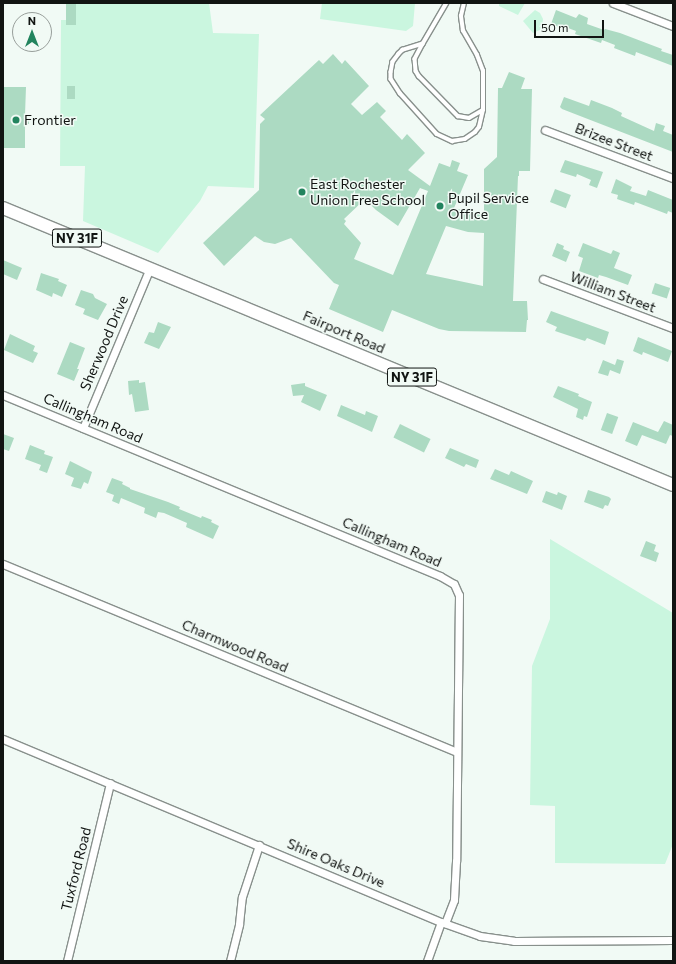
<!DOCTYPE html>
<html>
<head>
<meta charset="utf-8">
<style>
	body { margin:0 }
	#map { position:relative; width:676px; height:964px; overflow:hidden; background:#f1faf5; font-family:Commissioner,sans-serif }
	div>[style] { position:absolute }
	.green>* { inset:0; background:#caf6df }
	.building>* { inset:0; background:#acdac2; transform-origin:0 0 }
	.roads { filter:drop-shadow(1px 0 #88908c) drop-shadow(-1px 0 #88908c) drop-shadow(0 1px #88908c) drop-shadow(0 -1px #88908c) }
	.service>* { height:3.5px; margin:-1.75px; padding:0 1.75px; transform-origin:1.75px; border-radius:1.75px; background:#fff }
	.minor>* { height:7px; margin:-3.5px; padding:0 3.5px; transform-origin:3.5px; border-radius:3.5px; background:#fff }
	.primary>* { height:12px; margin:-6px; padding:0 6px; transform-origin:6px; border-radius:6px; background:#fff }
	.dots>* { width:11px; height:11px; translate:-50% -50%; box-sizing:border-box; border:2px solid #f1faf5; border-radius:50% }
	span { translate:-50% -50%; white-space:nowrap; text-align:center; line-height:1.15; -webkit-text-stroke:3px #f1faf5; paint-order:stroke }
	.shield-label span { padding:1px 3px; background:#f1faf5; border:1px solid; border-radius:3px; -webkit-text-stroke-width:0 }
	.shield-label { font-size:13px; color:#111412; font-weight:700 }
	.poi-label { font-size:14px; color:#111412 }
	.left { translate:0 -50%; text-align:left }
	.street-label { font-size:14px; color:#111412 }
	.frame { position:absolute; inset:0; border:4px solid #111412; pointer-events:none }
	.north { position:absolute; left:12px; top:12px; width:40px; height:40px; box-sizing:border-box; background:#f1faf5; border:1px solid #979e9a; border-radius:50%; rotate:0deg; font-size:11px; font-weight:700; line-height:16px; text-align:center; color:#111412 }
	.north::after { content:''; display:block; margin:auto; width:14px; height:18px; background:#22845e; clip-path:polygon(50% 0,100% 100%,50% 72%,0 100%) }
	.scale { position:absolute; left:534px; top:20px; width:70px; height:18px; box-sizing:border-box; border:2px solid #111412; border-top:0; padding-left:5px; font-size:12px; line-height:14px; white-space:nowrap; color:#111412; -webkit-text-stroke:3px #f1faf5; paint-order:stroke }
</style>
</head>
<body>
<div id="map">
	<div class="green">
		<i style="clip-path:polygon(66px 3px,209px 3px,213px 33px,259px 34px,254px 188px,208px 186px,200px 201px,158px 253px,83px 221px,85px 166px,60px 166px,61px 20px,66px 20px)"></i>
		<i style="clip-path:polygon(322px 3px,415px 3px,413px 26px,406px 31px,320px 19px)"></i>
		<i style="clip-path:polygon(499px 3px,525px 3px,518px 15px,499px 6px)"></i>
		<i style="clip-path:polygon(535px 10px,540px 13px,543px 19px,542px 29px,533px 33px,523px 21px)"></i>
		<i style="clip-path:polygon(550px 539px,673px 613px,673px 844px,665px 864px,555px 863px,555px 806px,530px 805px,532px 666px,550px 619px)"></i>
	</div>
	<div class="building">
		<i style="left:66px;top:3px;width:10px;height:22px"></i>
		<i style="clip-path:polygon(556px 10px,576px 18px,579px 14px,588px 18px,587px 24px,604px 30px,605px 29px,620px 33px,662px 49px,661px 51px,673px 55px,673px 66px,636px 52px,635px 56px,614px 48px,615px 45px,602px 40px,601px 43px,575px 34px,576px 31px,560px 25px,559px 27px,551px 24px)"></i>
		<i style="clip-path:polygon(evenodd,333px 54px,342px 64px,345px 60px,369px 86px,351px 104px,362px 115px,377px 102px,386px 111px,380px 117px,402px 140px,407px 134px,425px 153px,408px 170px,430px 186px,439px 163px,450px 167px,452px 160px,460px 163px,457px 171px,468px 175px,454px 208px,474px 213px,484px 214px,484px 169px,497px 157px,498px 88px,502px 88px,509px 72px,525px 78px,521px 89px,532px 89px,530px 171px,519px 171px,519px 176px,518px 176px,513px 301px,527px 301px,528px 320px,527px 320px,526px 332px,449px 331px,439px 329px,392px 310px,383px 332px,329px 309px,339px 285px,334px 283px,291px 238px,275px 244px,264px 242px,255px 236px,224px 266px,203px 243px,259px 190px,260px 124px,265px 119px,260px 115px,319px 60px,323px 64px,333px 54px,420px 188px,428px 191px,393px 275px,354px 259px,361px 243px,344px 224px,346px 221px,344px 219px,365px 199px,376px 210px,398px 226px,420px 188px,333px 54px,446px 226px,468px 232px,484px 233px,483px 286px,426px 274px,446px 226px)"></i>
		<i style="left:67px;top:86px;width:8px;height:13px"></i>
		<i style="clip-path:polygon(3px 87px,26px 87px,25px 115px,29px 115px,29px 124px,25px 124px,25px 148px,3px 148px)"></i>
		<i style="clip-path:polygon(564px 97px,589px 106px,591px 100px,612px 108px,622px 113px,621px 116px,654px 131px,656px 123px,665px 126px,663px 131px,673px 135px,673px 152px,562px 109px,560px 107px)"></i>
		<i style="clip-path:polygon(565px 160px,603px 172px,597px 188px,589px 185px,591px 180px,577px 174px,576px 177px,560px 172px)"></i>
		<i style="clip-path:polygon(616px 179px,632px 187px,630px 191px,646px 196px,648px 190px,673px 200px,673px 213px,668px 211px,667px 214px,638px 203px,635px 202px,634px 205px,617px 199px,618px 195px,611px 193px)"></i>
		<i style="left:555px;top:189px;width:17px;height:14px;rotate:21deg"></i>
		<i style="clip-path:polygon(557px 243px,564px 246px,563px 249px,570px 252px,566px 262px,552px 256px)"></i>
		<i style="clip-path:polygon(583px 243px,611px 254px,613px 250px,620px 253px,614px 268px,632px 275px,628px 285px,606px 277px,599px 275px,598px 278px,579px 271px,583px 258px,578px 256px)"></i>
		<i style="clip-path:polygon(3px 260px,22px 268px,17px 280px,3px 274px)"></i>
		<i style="clip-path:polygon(41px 273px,59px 279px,58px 281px,67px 285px,62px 297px,53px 293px,52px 297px,36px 290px)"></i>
		<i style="left:655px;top:283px;width:16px;height:11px;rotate:18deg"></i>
		<i style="clip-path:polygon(81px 290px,93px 294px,95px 298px,107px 304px,98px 320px,83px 314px,85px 309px,75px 305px)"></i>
		<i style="clip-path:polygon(551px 311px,609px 332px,605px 345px,587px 338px,585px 341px,555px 331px,557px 327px,546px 322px)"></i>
		<i style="clip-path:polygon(158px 322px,171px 327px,159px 349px,144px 343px,149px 332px,154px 333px)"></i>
		<i style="clip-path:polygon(10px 334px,35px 346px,33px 351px,38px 353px,33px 363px,4px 350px)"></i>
		<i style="clip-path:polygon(638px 337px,672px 351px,668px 362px,643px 352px,642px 355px,633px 351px)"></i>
		<i style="clip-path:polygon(70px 342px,85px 348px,77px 369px,79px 369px,74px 381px,57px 374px)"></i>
		<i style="clip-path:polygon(617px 359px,624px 361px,620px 374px,610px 370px,608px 376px,598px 373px,603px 360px,615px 365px)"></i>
		<i style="clip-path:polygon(139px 380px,139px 383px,145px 382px,149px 410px,135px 412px,132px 394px,129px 395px,128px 381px)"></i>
		<i style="clip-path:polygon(305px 383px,305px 386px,327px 395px,320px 411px,301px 402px,304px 395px,293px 396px,291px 385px)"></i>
		<i style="clip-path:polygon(558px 386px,579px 394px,578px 396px,592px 402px,587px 417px,584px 416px,583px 420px,576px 417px,578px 409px,553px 397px)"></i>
		<i style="clip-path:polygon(341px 405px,365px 415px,366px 411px,378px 416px,372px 432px,337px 416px)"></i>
		<i style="left:607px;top:413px;width:12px;height:18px;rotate:20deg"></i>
		<i style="clip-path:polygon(664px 421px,673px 425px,673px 436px,670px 435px,666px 444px,642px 435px,637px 446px,625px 441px,633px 422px,658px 432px)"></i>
		<i style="left:400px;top:424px;width:34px;height:15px;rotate:26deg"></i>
		<i style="clip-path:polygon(3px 434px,14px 438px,9px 451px,3px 449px)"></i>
		<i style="clip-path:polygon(30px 445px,45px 451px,44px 454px,53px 457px,47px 473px,39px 470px,41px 465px,25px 459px)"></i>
		<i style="clip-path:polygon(450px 448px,479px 460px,476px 468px,466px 464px,464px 467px,445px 458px)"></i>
		<i style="clip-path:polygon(70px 461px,92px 472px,88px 484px,84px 482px,81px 489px,71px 486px,74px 478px,65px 474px)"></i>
		<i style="clip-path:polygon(495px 469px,509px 475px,511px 471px,533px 481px,527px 494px,490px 479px)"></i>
		<i style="clip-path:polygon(112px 478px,123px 482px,122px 484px,130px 488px,130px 489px,168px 502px,180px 507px,179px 509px,201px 518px,202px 516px,212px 520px,211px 522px,219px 526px,213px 539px,186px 527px,187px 523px,164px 513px,158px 512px,156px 518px,144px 513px,145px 508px,121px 498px,119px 504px,112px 501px,114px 495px,106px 492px)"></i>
		<i style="clip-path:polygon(588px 490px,609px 497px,611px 499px,608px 506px,605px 505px,603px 509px,584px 502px)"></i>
		<i style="clip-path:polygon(546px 491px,557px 495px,558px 492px,567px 496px,562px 510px,542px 502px)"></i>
		<i style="clip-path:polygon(646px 541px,656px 545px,654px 551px,659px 553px,656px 562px,640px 556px)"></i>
	</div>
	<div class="roads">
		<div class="service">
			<i style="left:447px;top:3px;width:48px;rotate:120.3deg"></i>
			<i style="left:423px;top:44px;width:21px;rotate:163deg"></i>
			<i style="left:403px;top:50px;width:6px;rotate:135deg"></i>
			<i style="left:399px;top:54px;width:10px;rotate:127deg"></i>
			<i style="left:393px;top:62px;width:10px;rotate:101deg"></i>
			<i style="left:391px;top:72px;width:7px;rotate:90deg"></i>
			<i style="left:391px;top:79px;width:17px;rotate:57deg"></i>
			<i style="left:400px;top:93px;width:55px;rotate:47.9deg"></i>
			<i style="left:437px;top:134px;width:17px;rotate:25deg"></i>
			<i style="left:452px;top:141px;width:13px;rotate:-9deg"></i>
			<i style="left:465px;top:139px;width:12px;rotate:-35deg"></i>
			<i style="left:475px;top:132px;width:6px;rotate:-51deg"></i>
			<i style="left:479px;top:127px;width:17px;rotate:-77deg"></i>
			<i style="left:483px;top:110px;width:39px;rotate:-90deg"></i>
			<i style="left:483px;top:71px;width:17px;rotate:-111deg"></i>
			<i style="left:477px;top:55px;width:28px;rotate:-120deg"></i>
			<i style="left:463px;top:31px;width:15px;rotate:-98deg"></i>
			<i style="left:461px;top:16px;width:13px;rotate:-77deg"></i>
			<i style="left:423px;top:44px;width:17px;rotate:118deg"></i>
			<i style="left:415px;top:59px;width:12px;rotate:85deg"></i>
			<i style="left:416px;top:71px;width:6px;rotate:59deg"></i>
			<i style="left:419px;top:76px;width:56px;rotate:45.7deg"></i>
			<i style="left:458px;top:116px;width:11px;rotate:10deg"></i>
			<i style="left:469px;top:118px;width:16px;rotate:-30deg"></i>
		</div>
		<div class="minor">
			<i style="left:613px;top:3px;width:64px;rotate:21deg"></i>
			<i style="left:545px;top:130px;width:137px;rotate:20.6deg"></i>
			<i style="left:543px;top:279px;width:139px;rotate:20.7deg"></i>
			<i style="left:3px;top:395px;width:473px;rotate:22.5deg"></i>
			<i style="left:440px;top:576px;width:16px;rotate:30deg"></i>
			<i style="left:454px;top:584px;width:12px;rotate:66deg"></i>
			<i style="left:459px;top:595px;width:266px;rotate:90.6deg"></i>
			<i style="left:456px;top:861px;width:39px;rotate:93deg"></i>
			<i style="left:454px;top:900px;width:25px;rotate:111deg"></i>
			<i style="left:83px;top:428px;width:173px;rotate:-67.3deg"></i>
			<i style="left:3px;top:564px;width:490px;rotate:22.5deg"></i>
			<i style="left:3px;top:739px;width:475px;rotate:22.7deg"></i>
			<i style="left:441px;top:922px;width:41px;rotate:19.7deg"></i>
			<i style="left:480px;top:936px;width:34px;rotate:8deg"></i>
			<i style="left:514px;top:941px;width:159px;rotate:-0.4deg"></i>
			<i style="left:67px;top:961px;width:183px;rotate:-76.4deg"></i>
			<i style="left:230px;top:961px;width:38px;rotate:-76deg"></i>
			<i style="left:239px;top:924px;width:27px;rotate:-84deg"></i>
			<i style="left:242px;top:897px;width:55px;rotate:-71.9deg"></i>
			<i style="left:427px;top:961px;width:41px;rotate:-70.3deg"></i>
		</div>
		<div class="primary">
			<i style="left:3px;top:208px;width:725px;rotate:22.46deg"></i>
		</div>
	</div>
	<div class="dots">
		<i style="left:16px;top:120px;background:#22845e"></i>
		<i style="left:302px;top:192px;background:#22845e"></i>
		<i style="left:440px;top:206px;background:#22845e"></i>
	</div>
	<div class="shield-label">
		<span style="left:77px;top:238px">NY 31F</span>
		<span style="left:412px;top:377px">NY 31F</span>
	</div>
	<div class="poi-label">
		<span class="left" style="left:24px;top:120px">Frontier</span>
		<span class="left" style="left:310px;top:192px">East Rochester<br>Union Free School</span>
		<span class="left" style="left:448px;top:206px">Pupil Service<br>Office</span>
	</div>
	<div class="street-label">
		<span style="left:614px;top:142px;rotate:21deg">Brizee Street</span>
		<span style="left:613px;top:292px;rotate:21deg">William Street</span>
		<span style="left:344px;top:332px;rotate:23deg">Fairport Road</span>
		<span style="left:104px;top:343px;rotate:-67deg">Sherwood Drive</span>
		<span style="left:93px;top:418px;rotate:23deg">Callingham Road</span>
		<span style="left:392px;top:542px;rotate:23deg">Callingham Road</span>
		<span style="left:235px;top:646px;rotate:23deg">Charmwood Road</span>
		<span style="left:336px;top:863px;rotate:23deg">Shire Oaks Drive</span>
		<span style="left:76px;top:869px;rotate:-76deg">Tuxford Road</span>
	</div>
	<div class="frame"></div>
	<div class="north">N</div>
	<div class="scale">50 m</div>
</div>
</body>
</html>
